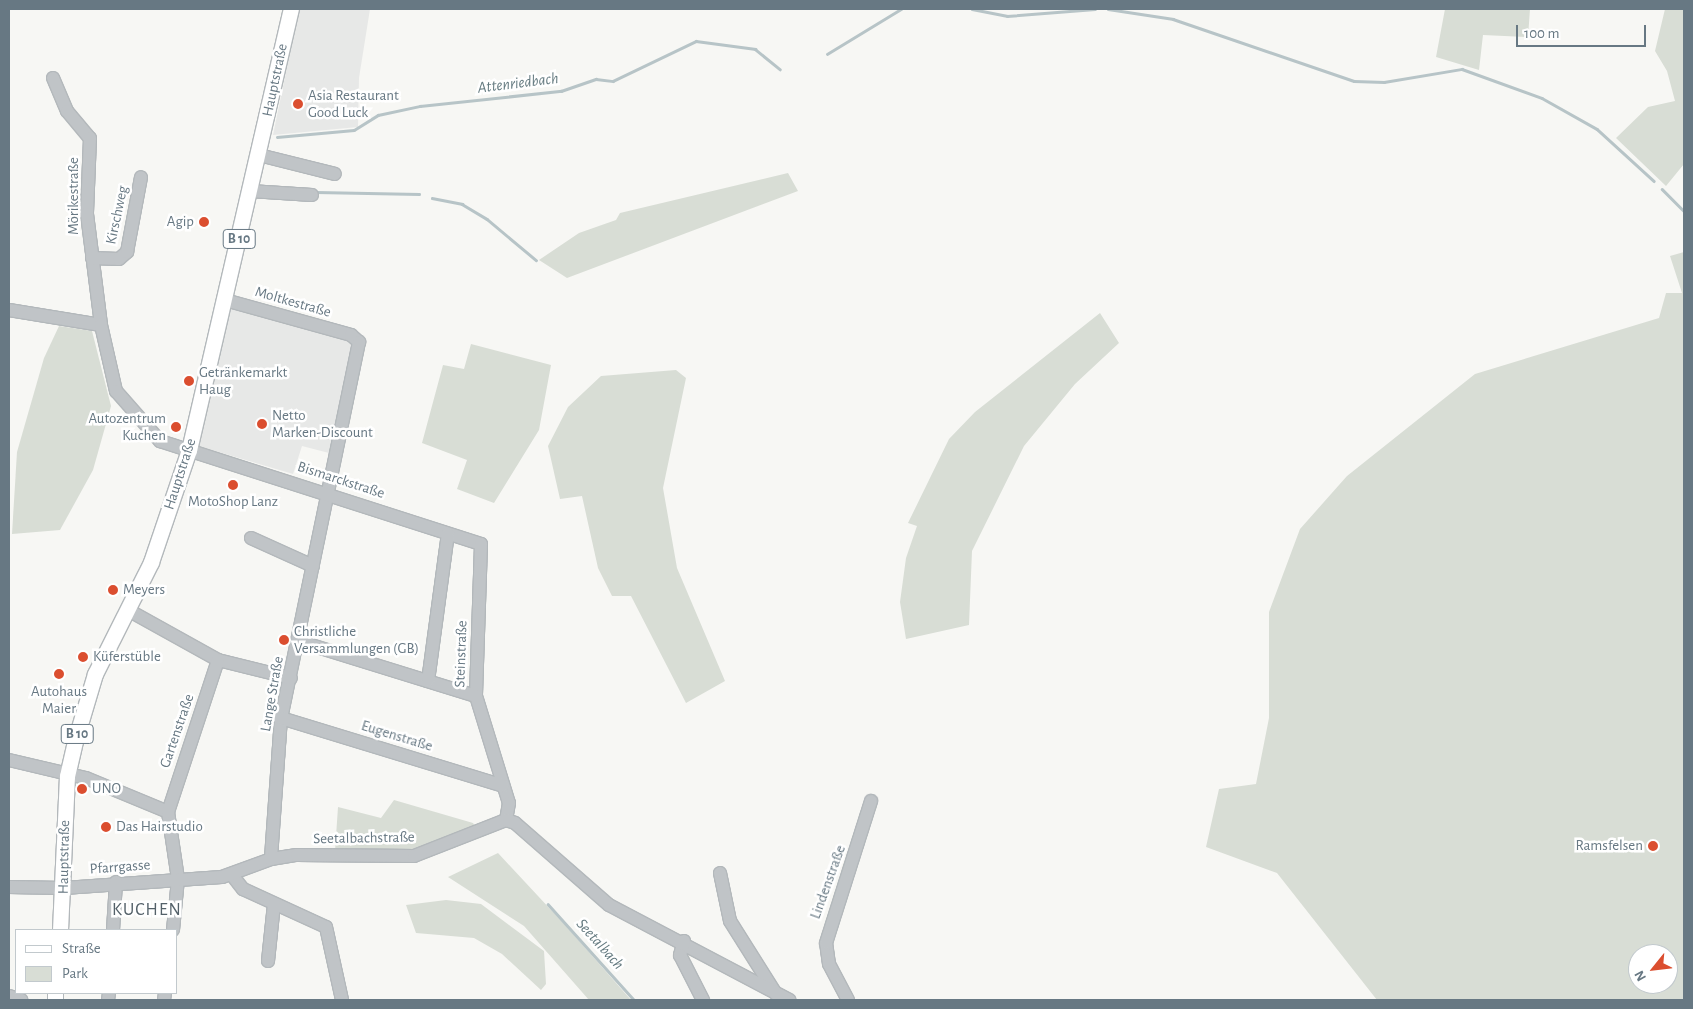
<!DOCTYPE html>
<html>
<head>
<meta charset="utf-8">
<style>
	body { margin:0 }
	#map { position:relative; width:1693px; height:1009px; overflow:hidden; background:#f7f7f4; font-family:"Alegreya Sans",sans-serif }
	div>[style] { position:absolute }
	.built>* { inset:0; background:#e7e8e7 }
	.green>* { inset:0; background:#d8ddd5 }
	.stream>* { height:2.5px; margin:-1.25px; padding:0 1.25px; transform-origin:1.25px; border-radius:1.25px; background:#b7c4c7 }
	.roads { filter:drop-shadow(1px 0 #b3b8bb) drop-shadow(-1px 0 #b3b8bb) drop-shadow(0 1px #b3b8bb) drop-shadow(0 -1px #b3b8bb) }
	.minor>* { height:12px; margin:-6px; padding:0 6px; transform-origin:6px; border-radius:6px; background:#c0c4c7 }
	.major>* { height:15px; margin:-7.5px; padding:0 7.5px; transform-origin:7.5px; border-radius:7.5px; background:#fff }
	.dots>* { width:14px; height:14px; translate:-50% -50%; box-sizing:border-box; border:2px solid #fff; border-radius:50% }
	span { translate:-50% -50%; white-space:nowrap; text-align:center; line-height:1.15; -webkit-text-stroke:5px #fff; paint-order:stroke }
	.shield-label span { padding:1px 4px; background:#fff; border:1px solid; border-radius:4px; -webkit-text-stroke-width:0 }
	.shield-label { font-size:14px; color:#677883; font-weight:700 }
	.street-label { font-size:15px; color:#677883 }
	.poi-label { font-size:15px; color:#677883 }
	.left { translate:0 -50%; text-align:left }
	.right { translate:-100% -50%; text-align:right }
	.water-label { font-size:16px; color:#63797f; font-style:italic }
	.quarter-label { font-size:18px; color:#546169; letter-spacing:1px }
	.frame { position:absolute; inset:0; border:10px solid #677883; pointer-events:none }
	.legend { position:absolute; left:15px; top:929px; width:162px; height:65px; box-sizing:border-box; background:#fff; border:1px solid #c2c9cd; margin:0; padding:6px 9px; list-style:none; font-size:15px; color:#677883 }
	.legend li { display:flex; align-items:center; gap:10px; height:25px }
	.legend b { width:25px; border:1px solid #c2c9cd }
	.north { position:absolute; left:1628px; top:944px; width:50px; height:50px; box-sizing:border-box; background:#fff; border:1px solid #c2c9cd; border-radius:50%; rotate:241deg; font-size:14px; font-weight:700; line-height:20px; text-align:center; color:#677883 }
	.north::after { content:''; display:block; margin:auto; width:18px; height:22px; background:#db4e2f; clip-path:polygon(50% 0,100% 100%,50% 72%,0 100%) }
	.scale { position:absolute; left:1516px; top:25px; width:130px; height:22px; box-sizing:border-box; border:2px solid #677883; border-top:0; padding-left:6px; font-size:15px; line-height:18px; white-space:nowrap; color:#677883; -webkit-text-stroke:4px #fff; paint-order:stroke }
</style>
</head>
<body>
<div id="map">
	<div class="built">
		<i style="clip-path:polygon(299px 9px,370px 9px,359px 78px,358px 127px,273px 135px)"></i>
		<i style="clip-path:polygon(231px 308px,354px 343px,329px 453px,302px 446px,293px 474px,198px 446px)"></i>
	</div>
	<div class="green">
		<i style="clip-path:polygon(1445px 9px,1530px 9px,1528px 37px,1483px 35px,1479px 70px,1436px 57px)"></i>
		<i style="clip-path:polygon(1665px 9px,1684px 9px,1684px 164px,1666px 186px,1616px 138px,1648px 107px,1675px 101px,1667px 71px,1655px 51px)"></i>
		<i style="clip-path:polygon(788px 173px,798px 191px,567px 278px,539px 260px,579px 233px,616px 220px,620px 213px)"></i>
		<i style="clip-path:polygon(evenodd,1684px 252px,1684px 1000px,1377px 1000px,1277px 873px,1206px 847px,1219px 789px,1256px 784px,1269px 718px,1269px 612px,1300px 529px,1347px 476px,1475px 374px,1659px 318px,1666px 293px,1682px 293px,1670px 256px,1684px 252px,1638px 954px,1668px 954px,1668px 984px,1638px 984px,1638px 954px)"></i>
		<i style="clip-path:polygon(1100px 313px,1119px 343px,1075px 384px,1024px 446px,972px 551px,969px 625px,906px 639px,900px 602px,906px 558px,917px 526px,908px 523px,949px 439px,975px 412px)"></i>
		<i style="clip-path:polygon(59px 326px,92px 331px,111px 406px,93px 470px,60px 530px,12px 534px,17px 452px,44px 358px)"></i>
		<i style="clip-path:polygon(471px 344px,551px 365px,539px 430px,494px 503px,457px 489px,467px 460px,422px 443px,443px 365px,464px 369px)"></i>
		<i style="clip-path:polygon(676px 370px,686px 378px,663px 488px,677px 568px,725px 681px,686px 703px,631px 596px,612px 596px,598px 568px,582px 496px,560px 499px,548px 446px,568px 407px,601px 376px)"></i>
		<i style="clip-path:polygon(394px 800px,473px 823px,475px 826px,411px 850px,335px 851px,338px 807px,381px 818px)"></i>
		<i style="clip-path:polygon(498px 853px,565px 925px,631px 1000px,589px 1000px,524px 926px,448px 877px)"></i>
		<i style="clip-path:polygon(446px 900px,481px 904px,544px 951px,546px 984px,541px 990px,502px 954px,474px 938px,416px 933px,406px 905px)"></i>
	</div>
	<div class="stream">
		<i style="left:972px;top:9px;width:36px;rotate:11deg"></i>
		<i style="left:1007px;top:16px;width:88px;rotate:-4.5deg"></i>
		<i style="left:1108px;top:9px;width:66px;rotate:8.7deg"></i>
		<i style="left:1173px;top:19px;width:191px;rotate:18.9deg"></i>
		<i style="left:1354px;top:81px;width:30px;rotate:2deg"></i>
		<i style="left:1384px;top:82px;width:79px;rotate:-9.5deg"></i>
		<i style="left:1462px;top:69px;width:85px;rotate:19.9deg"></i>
		<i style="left:1542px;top:98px;width:63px;rotate:29.4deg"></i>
		<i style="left:1597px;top:129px;width:77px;rotate:42.4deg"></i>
		<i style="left:827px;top:54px;width:87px;rotate:-31.3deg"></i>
		<i style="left:277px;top:137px;width:77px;rotate:-5.2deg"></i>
		<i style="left:354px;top:130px;width:28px;rotate:-32deg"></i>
		<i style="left:378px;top:115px;width:43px;rotate:-12.1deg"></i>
		<i style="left:420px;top:106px;width:142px;rotate:-6.1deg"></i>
		<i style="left:561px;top:91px;width:37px;rotate:-19deg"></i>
		<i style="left:596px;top:79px;width:17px;rotate:7deg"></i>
		<i style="left:613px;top:81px;width:92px;rotate:-25.7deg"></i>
		<i style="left:696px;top:41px;width:60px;rotate:7.7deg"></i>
		<i style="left:755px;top:49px;width:32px;rotate:39deg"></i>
		<i style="left:1662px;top:189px;width:31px;rotate:45deg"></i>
		<i style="left:316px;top:192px;width:103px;rotate:1.1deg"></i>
		<i style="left:432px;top:198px;width:31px;rotate:11deg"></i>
		<i style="left:462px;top:204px;width:29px;rotate:31deg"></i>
		<i style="left:487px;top:219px;width:64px;rotate:39.9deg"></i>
		<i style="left:548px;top:904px;width:129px;rotate:48.1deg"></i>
	</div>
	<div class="roads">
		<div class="minor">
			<i style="left:53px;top:78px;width:36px;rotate:67deg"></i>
			<i style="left:67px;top:111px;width:35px;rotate:50deg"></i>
			<i style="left:90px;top:138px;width:76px;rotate:92.3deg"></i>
			<i style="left:87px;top:214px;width:112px;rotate:82.8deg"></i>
			<i style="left:259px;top:155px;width:78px;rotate:14deg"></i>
			<i style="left:250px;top:191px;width:62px;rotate:3.7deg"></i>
			<i style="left:92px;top:258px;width:27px;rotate:2deg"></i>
			<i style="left:119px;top:259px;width:11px;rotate:-41deg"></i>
			<i style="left:127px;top:252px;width:76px;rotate:-79.4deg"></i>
			<i style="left:225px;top:300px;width:131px;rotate:15.5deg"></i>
			<i style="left:351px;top:335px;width:11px;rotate:41deg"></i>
			<i style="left:359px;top:342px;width:384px;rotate:101.7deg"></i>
			<i style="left:281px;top:718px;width:141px;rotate:94.1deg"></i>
			<i style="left:9px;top:310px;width:93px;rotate:9.3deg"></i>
			<i style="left:101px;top:325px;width:68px;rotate:77.2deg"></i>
			<i style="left:116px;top:391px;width:67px;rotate:48.7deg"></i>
			<i style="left:160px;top:441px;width:337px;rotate:17.8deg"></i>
			<i style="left:481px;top:544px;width:152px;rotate:91.9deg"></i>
			<i style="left:476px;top:696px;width:112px;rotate:72.9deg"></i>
			<i style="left:509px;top:803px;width:17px;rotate:100deg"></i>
			<i style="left:251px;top:538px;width:68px;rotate:24.3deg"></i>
			<i style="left:128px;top:610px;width:103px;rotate:29.1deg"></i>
			<i style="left:218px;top:660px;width:75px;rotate:13.9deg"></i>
			<i style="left:298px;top:641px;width:186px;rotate:17.2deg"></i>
			<i style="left:428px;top:681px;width:148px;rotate:-82.3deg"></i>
			<i style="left:281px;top:718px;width:232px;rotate:17deg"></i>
			<i style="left:9px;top:760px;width:79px;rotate:13.2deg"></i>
			<i style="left:86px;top:778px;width:89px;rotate:22.5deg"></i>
			<i style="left:168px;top:812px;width:68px;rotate:81.5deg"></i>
			<i style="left:178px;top:879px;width:51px;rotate:95.6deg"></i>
			<i style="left:168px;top:812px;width:160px;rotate:-71.8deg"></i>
			<i style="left:720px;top:873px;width:49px;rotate:78.2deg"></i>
			<i style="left:730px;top:921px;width:86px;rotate:57.8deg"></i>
			<i style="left:232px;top:875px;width:18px;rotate:52deg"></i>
			<i style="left:243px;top:889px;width:91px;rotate:24.6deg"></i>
			<i style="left:326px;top:927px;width:75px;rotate:77.6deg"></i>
			<i style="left:9px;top:887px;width:55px;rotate:1deg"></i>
			<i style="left:64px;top:888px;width:158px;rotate:-4deg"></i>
			<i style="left:222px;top:877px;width:52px;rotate:-20.2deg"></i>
			<i style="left:271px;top:859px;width:26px;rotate:-9deg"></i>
			<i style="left:297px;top:855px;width:117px;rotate:0.5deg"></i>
			<i style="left:414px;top:856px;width:99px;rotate:-21.4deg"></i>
			<i style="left:506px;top:820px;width:9px;rotate:18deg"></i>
			<i style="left:515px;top:823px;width:125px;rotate:41.1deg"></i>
			<i style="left:609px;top:905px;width:204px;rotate:27.8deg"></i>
			<i style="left:113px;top:930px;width:48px;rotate:-86.4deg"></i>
			<i style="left:684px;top:941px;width:15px;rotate:106deg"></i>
			<i style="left:680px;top:955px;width:51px;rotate:62.9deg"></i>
			<i style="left:268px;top:961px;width:57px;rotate:-84deg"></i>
			<i style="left:9px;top:996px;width:13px;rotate:18deg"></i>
			<i style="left:108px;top:1000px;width:7px;rotate:-82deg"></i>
			<i style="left:164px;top:1000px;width:7px;rotate:-82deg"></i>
			<i style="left:848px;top:1000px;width:41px;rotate:-117.8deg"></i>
			<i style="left:829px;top:964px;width:21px;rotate:-98deg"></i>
			<i style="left:826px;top:943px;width:149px;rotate:-72.4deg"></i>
		</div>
		<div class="major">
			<i style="left:60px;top:930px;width:154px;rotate:-87.4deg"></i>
			<i style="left:67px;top:776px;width:36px;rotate:-77deg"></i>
			<i style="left:75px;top:741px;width:70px;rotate:-73.4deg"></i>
			<i style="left:95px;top:674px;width:125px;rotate:-63.4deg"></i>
			<i style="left:151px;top:562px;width:118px;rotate:-71.3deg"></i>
			<i style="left:189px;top:450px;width:453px;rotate:-77deg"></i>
			<i style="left:55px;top:1000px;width:7px;rotate:-90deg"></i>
		</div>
	</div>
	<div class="dots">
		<i style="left:298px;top:104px;background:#db4e2f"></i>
		<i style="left:204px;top:222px;background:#db4e2f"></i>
		<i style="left:189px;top:381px;background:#db4e2f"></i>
		<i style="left:262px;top:424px;background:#db4e2f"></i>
		<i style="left:176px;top:427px;background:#db4e2f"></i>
		<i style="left:233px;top:485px;background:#db4e2f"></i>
		<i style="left:113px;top:590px;background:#db4e2f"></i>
		<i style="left:284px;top:640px;background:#db4e2f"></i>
		<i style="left:83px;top:657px;background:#db4e2f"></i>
		<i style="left:59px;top:674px;background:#db4e2f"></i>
		<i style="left:82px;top:789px;background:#db4e2f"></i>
		<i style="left:106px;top:827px;background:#db4e2f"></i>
		<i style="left:1653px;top:846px;background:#db4e2f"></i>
	</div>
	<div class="shield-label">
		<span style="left:239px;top:239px">B 10</span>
		<span style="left:77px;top:734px">B 10</span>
	</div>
	<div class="street-label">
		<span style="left:275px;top:80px;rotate:-78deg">Hauptstraße</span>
		<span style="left:74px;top:196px;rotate:-90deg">Mörikestraße</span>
		<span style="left:117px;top:215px;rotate:-78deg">Kirschweg</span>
		<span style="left:293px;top:302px;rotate:16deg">Moltkestraße</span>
		<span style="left:180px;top:474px;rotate:-72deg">Hauptstraße</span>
		<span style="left:341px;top:480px;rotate:18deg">Bismarckstraße</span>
		<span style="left:461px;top:654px;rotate:-88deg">Steinstraße</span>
		<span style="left:272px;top:694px;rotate:-80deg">Lange Straße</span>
		<span style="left:177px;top:731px;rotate:-71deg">Gartenstraße</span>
		<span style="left:397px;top:736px;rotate:17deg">Eugenstraße</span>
		<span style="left:364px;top:838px;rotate:-1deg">Seetalbachstraße</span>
		<span style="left:64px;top:857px;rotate:-89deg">Hauptstraße</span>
		<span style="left:120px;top:867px;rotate:-4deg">Pfarrgasse</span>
		<span style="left:828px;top:882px;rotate:-70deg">Lindenstraße</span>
	</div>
	<div class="poi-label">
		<span class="left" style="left:308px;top:104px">Asia Restaurant<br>Good Luck</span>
		<span class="right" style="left:194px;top:222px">Agip</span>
		<span class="left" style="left:199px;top:381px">Getränkemarkt<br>Haug</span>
		<span class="left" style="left:272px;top:424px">Netto<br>Marken-Discount</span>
		<span class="right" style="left:166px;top:427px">Autozentrum<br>Kuchen</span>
		<span style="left:233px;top:502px">MotoShop Lanz</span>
		<span class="left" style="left:123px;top:590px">Meyers</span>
		<span class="left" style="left:294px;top:640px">Christliche<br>Versammlungen (GB)</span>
		<span class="left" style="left:93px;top:657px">Küferstüble</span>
		<span style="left:59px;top:700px">Autohaus<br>Maier</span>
		<span class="left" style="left:92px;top:789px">UNO</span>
		<span class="left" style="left:116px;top:827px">Das Hairstudio</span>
		<span class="right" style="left:1643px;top:846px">Ramsfelsen</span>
	</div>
	<div class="water-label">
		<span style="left:518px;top:83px;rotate:-7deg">Attenriedbach</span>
		<span style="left:600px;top:944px;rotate:48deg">Seetalbach</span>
	</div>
	<div class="quarter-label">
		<span style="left:147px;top:910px">KUCHEN</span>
	</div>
	<div class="frame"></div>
	<ul class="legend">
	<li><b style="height:6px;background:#fff"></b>Straße</li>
	<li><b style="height:14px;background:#d8ddd5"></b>Park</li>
	</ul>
	<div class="north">N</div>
	<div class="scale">100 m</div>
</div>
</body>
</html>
